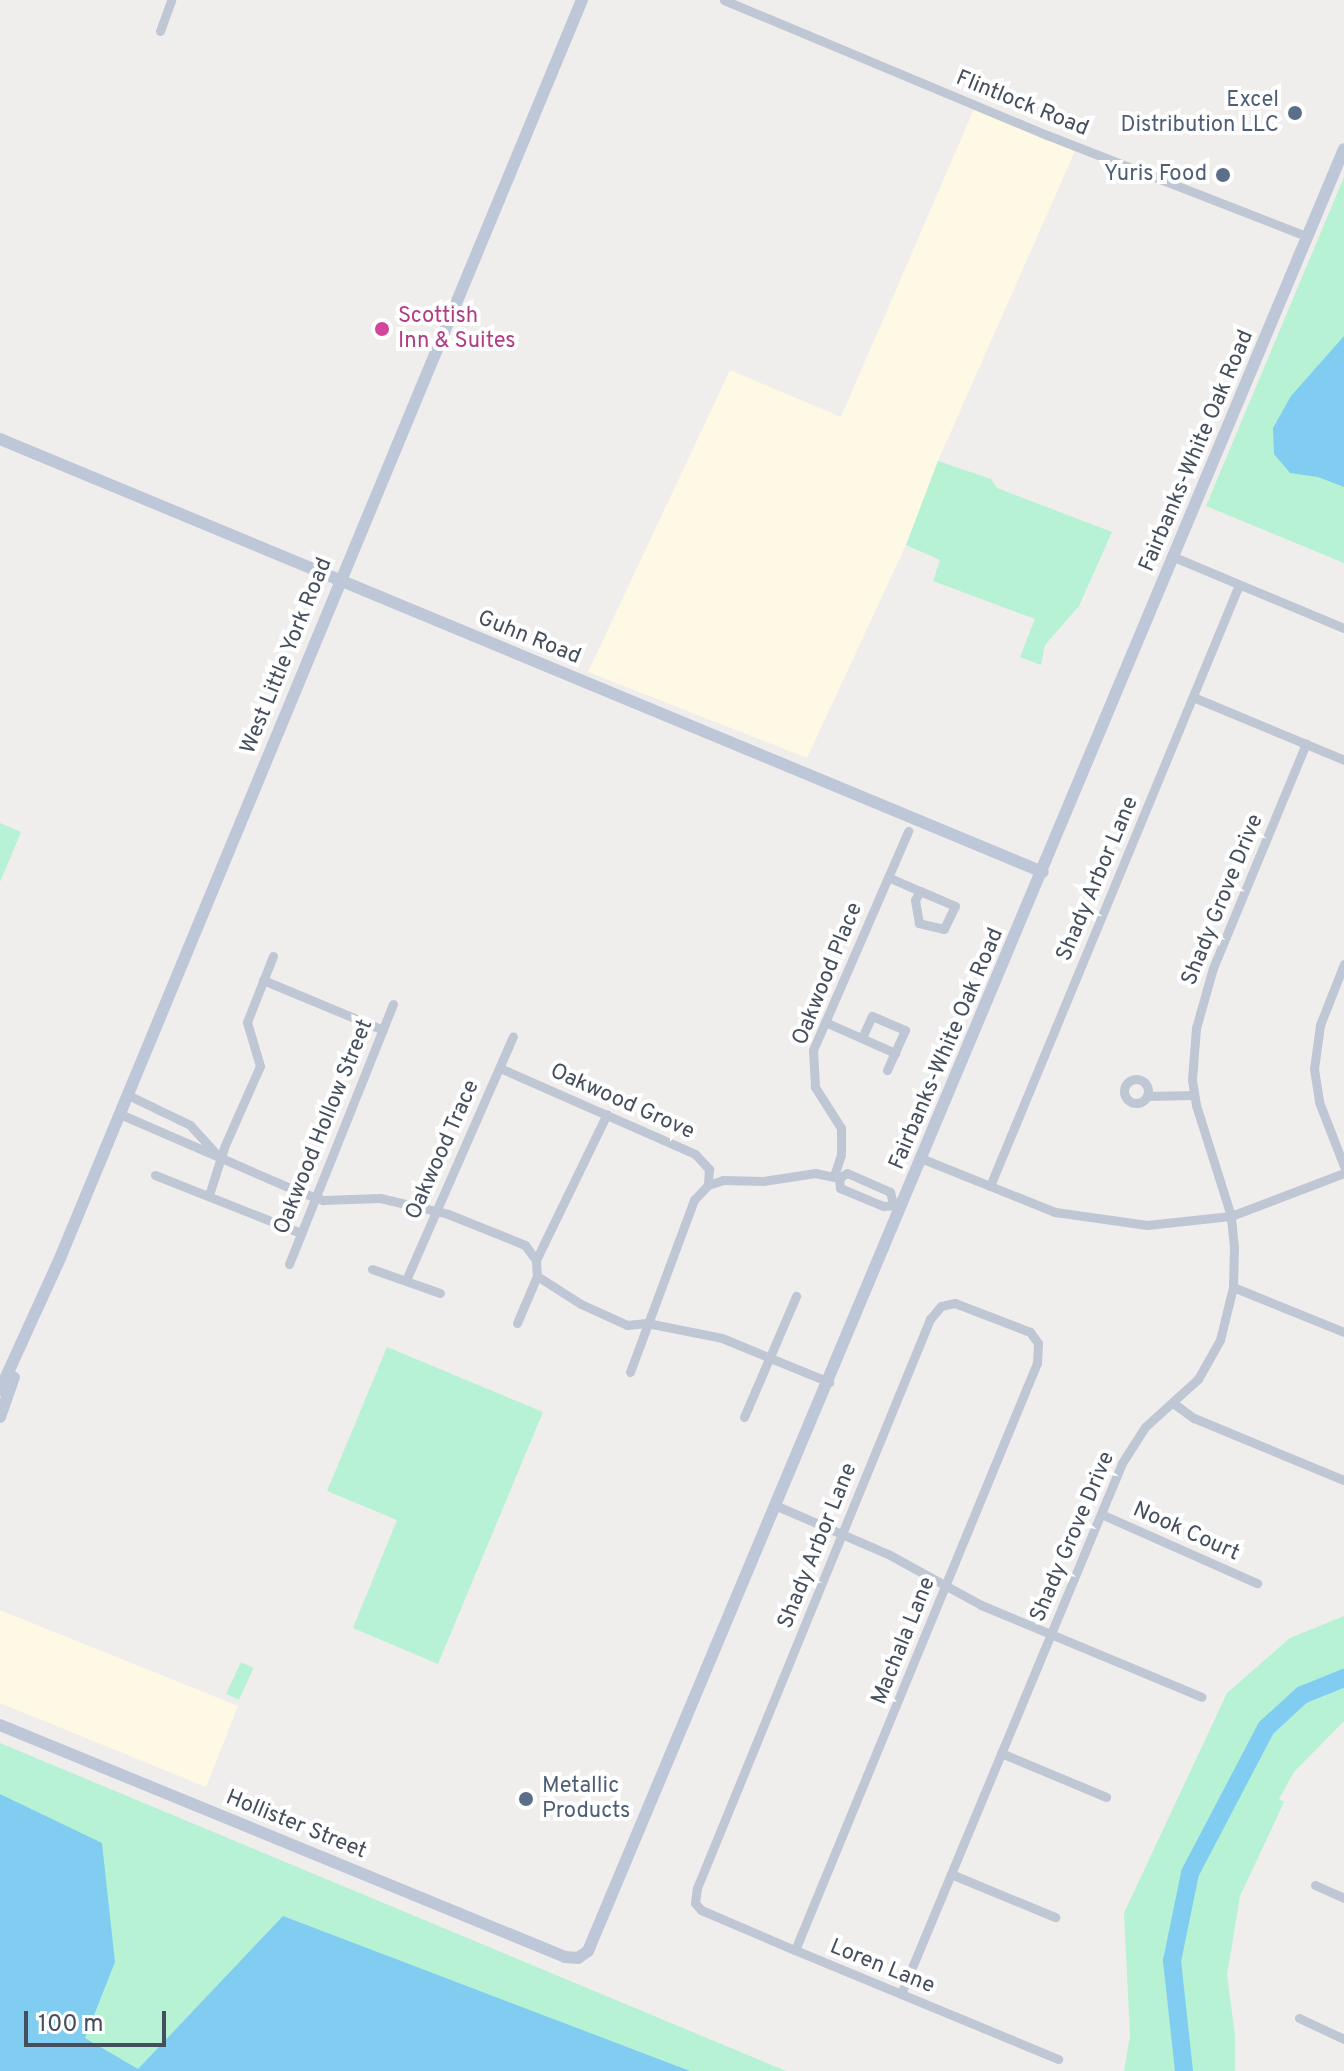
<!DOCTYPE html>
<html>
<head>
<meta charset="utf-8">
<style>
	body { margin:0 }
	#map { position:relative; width:1344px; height:2071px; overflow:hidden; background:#f0eded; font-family:Overpass,sans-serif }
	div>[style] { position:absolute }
	.commercial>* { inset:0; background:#fdf9e4 }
	.green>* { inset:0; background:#b7f2d5; transform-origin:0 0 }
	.water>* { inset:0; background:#81cdf2 }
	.river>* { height:18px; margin:-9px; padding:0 9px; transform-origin:9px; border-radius:9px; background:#81cdf2 }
	.street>* { height:9px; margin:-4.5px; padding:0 4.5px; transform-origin:4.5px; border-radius:4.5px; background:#bfc7d4 }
	.street>.ring { margin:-4.5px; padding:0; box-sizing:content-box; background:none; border:9px solid #bfc7d4; border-radius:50% }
	.secondary>* { height:12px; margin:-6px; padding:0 6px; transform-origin:6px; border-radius:6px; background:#bec7d8 }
	.dots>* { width:22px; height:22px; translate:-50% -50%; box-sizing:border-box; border:4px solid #fff; border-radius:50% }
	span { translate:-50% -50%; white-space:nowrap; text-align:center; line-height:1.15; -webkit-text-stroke:8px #fff; paint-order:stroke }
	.service-label { font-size:22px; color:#4e5e75 }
	.right { translate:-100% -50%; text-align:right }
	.left { translate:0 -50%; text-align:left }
	.street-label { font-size:22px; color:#444e5c }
	.hotel-label { font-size:22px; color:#b23c85 }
	.scale { position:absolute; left:24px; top:2011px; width:142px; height:36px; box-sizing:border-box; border:4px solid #444e5c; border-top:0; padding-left:10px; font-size:24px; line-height:28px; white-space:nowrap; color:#444e5c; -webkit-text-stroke:6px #fff; paint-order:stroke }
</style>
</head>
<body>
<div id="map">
	<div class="commercial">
		<i style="clip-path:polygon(974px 109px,1075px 151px,938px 461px,906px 545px,807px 758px,588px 672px,730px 370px,841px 417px)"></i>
		<i style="clip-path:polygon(0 1610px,238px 1706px,206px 1787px,0 1703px)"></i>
	</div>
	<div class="green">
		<i style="clip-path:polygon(1344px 177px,1344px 563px,1206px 506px)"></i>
		<i style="clip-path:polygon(938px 461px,991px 479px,997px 488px,1112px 532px,1079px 606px,1045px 645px,1041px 665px,1020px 657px,1035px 619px,933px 581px,940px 560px,906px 545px)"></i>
		<i style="clip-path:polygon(0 823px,21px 832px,0 882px)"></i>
		<i style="clip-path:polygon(387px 1347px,543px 1412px,438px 1664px,353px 1628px,397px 1520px,327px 1491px)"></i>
		<i style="clip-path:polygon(1344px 1616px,1344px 1721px,1294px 1772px,1279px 1799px,1284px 1802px,1240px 1896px,1227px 1975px,1235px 2035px,1235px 2071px,1124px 2071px,1130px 2036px,1124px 1913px,1227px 1693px,1290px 1638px)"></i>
		<i style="left:241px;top:1662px;width:14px;height:35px;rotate:25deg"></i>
		<i style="clip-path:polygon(0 1743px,786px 2071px,0 2071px)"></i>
	</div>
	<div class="water">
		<i style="clip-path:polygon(1344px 336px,1344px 487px,1318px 477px,1290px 473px,1274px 454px,1273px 428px,1291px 396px)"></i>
		<i style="clip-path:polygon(0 1794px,102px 1843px,115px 1962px,85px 2038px,138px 2069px,283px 1916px,690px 2071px,0 2071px)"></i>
	</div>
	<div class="river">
		<i style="left:1184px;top:2071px;width:111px;rotate:-96.2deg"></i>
		<i style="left:1172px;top:1961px;width:90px;rotate:-78.4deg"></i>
		<i style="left:1190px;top:1873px;width:164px;rotate:-62.3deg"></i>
		<i style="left:1266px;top:1728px;width:49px;rotate:-42.5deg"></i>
		<i style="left:1302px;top:1695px;width:45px;rotate:-22deg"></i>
	</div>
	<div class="street">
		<i style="left:724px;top:0;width:350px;rotate:22.7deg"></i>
		<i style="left:1047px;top:135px;width:280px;rotate:21.3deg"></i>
		<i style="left:160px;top:31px;width:33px;rotate:-70deg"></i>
		<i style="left:1174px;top:557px;width:184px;rotate:22.7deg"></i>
		<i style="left:1193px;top:697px;width:164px;rotate:22.6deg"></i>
		<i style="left:888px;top:877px;width:35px;rotate:24deg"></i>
		<i style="left:920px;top:891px;width:38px;rotate:23deg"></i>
		<i style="left:955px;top:906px;width:25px;rotate:116deg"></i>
		<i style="left:944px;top:929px;width:26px;rotate:-167deg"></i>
		<i style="left:919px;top:923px;width:23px;rotate:-100deg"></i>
		<i style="left:915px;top:900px;width:10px;rotate:-61deg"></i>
		<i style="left:1344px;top:964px;width:66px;rotate:111.5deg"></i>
		<i style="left:1320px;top:1025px;width:44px;rotate:97.8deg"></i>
		<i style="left:1314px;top:1069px;width:33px;rotate:81deg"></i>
		<i style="left:1319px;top:1102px;width:69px;rotate:68.7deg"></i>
		<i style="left:263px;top:980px;width:130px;rotate:22.6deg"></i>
		<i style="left:825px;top:1022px;width:77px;rotate:23.9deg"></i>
		<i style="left:862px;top:1038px;width:24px;rotate:-66deg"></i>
		<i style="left:872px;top:1016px;width:36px;rotate:23deg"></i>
		<i style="left:905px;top:1030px;width:44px;rotate:114.2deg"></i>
		<i style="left:500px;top:1068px;width:213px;rotate:23.8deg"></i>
		<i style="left:695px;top:1154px;width:21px;rotate:47deg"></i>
		<i style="left:709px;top:1169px;width:16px;rotate:94deg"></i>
		<i class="ring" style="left:1124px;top:1079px;width:15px;height:15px"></i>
		<i style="left:128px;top:1095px;width:69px;rotate:25.8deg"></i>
		<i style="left:190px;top:1125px;width:45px;rotate:47.7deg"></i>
		<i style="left:1147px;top:1096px;width:47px;rotate:-1.2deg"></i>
		<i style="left:120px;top:1114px;width:191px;rotate:23.5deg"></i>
		<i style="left:295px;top:1190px;width:30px;rotate:20deg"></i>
		<i style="left:323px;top:1200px;width:57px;rotate:-2deg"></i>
		<i style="left:380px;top:1198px;width:70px;rotate:13.2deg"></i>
		<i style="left:448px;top:1214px;width:83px;rotate:21.9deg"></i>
		<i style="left:525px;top:1245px;width:19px;rotate:54deg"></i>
		<i style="left:923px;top:1159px;width:142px;rotate:21.9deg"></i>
		<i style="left:1055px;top:1212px;width:93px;rotate:8deg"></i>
		<i style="left:1147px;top:1225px;width:84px;rotate:-6.1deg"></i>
		<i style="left:1231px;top:1216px;width:121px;rotate:-20.8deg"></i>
		<i style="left:155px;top:1175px;width:157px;rotate:21.7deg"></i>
		<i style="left:834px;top:1176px;width:22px;rotate:-72deg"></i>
		<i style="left:841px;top:1155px;width:27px;rotate:-90deg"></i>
		<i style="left:841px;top:1128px;width:49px;rotate:-122.4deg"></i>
		<i style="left:815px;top:1087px;width:37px;rotate:-93deg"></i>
		<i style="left:813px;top:1050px;width:239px;rotate:-66.5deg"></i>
		<i style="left:839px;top:1178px;width:10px;rotate:84deg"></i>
		<i style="left:840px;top:1188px;width:47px;rotate:22.7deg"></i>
		<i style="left:883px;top:1206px;width:15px;rotate:-4deg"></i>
		<i style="left:990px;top:1186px;width:651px;rotate:-67.5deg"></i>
		<i style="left:209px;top:1195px;width:52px;rotate:-72.3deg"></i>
		<i style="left:225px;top:1145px;width:86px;rotate:-66.1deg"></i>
		<i style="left:260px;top:1066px;width:46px;rotate:-106.5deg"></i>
		<i style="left:247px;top:1022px;width:71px;rotate:-68.5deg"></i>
		<i style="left:289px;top:1264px;width:280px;rotate:-68.2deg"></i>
		<i style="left:372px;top:1269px;width:72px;rotate:19.4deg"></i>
		<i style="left:537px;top:1276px;width:52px;rotate:32.5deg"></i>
		<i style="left:581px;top:1304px;width:51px;rotate:24.5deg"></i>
		<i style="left:627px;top:1325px;width:20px;rotate:-6deg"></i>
		<i style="left:647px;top:1323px;width:76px;rotate:11.3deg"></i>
		<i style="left:722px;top:1338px;width:116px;rotate:22.4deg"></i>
		<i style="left:406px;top:1280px;width:266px;rotate:-66.3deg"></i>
		<i style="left:1233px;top:1287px;width:120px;rotate:22.1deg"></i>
		<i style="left:517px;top:1323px;width:51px;rotate:-66.9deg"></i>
		<i style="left:537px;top:1276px;width:16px;rotate:-94deg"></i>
		<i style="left:536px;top:1260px;width:162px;rotate:-64.1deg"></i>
		<i style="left:630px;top:1372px;width:184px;rotate:-69.6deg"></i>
		<i style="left:694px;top:1200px;width:21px;rotate:-47deg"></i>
		<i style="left:708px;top:1185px;width:16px;rotate:-18deg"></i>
		<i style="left:723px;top:1180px;width:40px;rotate:1.4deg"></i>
		<i style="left:763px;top:1181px;width:53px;rotate:-8.7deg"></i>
		<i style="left:815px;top:1173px;width:25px;rotate:12deg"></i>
		<i style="left:839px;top:1178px;width:9px;rotate:-32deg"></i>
		<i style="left:847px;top:1173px;width:47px;rotate:23.8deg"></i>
		<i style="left:890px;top:1192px;width:11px;rotate:75deg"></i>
		<i style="left:1173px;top:1403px;width:26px;rotate:36deg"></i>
		<i style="left:1194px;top:1418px;width:162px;rotate:22.5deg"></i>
		<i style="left:744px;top:1417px;width:132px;rotate:-66.7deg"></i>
		<i style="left:777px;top:1506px;width:121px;rotate:23.4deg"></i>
		<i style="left:888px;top:1554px;width:106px;rotate:28.7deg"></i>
		<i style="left:981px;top:1605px;width:239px;rotate:22.6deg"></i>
		<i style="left:1101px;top:1514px;width:171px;rotate:23.9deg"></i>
		<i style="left:1001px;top:1753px;width:114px;rotate:22.7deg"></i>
		<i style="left:951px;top:1874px;width:113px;rotate:22.5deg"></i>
		<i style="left:1315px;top:1885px;width:32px;rotate:24deg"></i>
		<i style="left:795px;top:1950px;width:635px;rotate:-67.6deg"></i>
		<i style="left:1037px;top:1363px;width:20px;rotate:-87deg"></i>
		<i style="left:1038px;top:1343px;width:14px;rotate:-126deg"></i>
		<i style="left:1030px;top:1332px;width:80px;rotate:-158.9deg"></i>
		<i style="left:955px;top:1303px;width:14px;rotate:168deg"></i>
		<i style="left:941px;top:1306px;width:17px;rotate:130deg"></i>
		<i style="left:930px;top:1319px;width:615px;rotate:112.27deg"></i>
		<i style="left:697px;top:1888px;width:15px;rotate:98deg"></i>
		<i style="left:695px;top:1903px;width:9px;rotate:49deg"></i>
		<i style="left:701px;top:1910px;width:102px;rotate:23.1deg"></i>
		<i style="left:795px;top:1950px;width:285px;rotate:22.5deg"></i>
		<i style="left:901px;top:1994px;width:575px;rotate:-67.4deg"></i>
		<i style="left:1122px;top:1463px;width:43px;rotate:-57.4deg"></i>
		<i style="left:1145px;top:1427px;width:72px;rotate:-42.2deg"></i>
		<i style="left:1198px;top:1379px;width:45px;rotate:-60.6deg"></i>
		<i style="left:1220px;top:1340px;width:55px;rotate:-76.2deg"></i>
		<i style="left:1233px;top:1287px;width:40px;rotate:-88.6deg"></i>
		<i style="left:1234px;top:1247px;width:31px;rotate:-96deg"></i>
		<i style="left:1231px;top:1216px;width:116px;rotate:-107.5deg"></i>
		<i style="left:1196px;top:1105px;width:26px;rotate:-99deg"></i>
		<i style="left:1192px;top:1079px;width:51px;rotate:-85.5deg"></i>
		<i style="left:1196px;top:1028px;width:62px;rotate:-74.2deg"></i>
		<i style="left:1213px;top:968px;width:243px;rotate:-67.5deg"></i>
		<i style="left:1299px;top:2018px;width:50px;rotate:25deg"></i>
	</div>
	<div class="secondary">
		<i style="left:0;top:439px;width:1129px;rotate:22.55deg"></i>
		<i style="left:0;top:1390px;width:140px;rotate:-65.5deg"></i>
		<i style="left:58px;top:1263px;width:1367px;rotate:-67.47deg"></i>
		<i style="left:0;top:1417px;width:42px;rotate:-70.7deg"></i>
		<i style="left:0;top:1725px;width:611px;rotate:22.32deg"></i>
		<i style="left:565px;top:1957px;width:13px;rotate:4deg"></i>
		<i style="left:578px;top:1958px;width:12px;rotate:-35deg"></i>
		<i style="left:588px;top:1951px;width:1954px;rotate:-67.24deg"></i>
	</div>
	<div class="dots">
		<i style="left:1295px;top:113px;background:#5c6f8a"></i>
		<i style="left:1223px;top:175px;background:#5c6f8a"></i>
		<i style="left:382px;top:329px;background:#d1479c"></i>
		<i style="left:526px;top:1799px;background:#5c6f8a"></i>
	</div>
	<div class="service-label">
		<span class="right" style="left:1279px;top:113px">Excel<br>Distribution LLC</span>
		<span class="right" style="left:1207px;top:175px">Yuris Food</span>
		<span class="left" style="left:542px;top:1799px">Metallic<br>Products</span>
	</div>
	<div class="street-label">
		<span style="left:1022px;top:104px;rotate:22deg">Flintlock Road</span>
		<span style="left:1197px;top:451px;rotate:-67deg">Fairbanks-White Oak Road</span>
		<span style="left:529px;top:638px;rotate:22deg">Guhn Road</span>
		<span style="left:287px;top:656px;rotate:-68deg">West Little York Road</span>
		<span style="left:1098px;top:879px;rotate:-67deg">Shady Arbor Lane</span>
		<span style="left:1223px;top:900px;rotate:-68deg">Shady Grove Drive</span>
		<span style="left:828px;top:974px;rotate:-68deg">Oakwood Place</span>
		<span style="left:947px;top:1049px;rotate:-67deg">Fairbanks-White Oak Road</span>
		<span style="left:622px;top:1102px;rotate:24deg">Oakwood Grove</span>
		<span style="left:324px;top:1127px;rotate:-68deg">Oakwood Hollow Street</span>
		<span style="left:443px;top:1150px;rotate:-66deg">Oakwood Trace</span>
		<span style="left:1186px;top:1532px;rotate:24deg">Nook Court</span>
		<span style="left:1073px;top:1537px;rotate:-67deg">Shady Grove Drive</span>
		<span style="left:818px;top:1546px;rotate:-68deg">Shady Arbor Lane</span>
		<span style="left:904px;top:1641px;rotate:-68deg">Machala Lane</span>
		<span style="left:296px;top:1825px;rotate:22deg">Hollister Street</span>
		<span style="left:882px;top:1967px;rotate:22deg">Loren Lane</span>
	</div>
	<div class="hotel-label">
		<span class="left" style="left:398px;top:329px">Scottish<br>Inn &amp; Suites</span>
	</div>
	<div class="scale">100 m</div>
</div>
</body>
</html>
